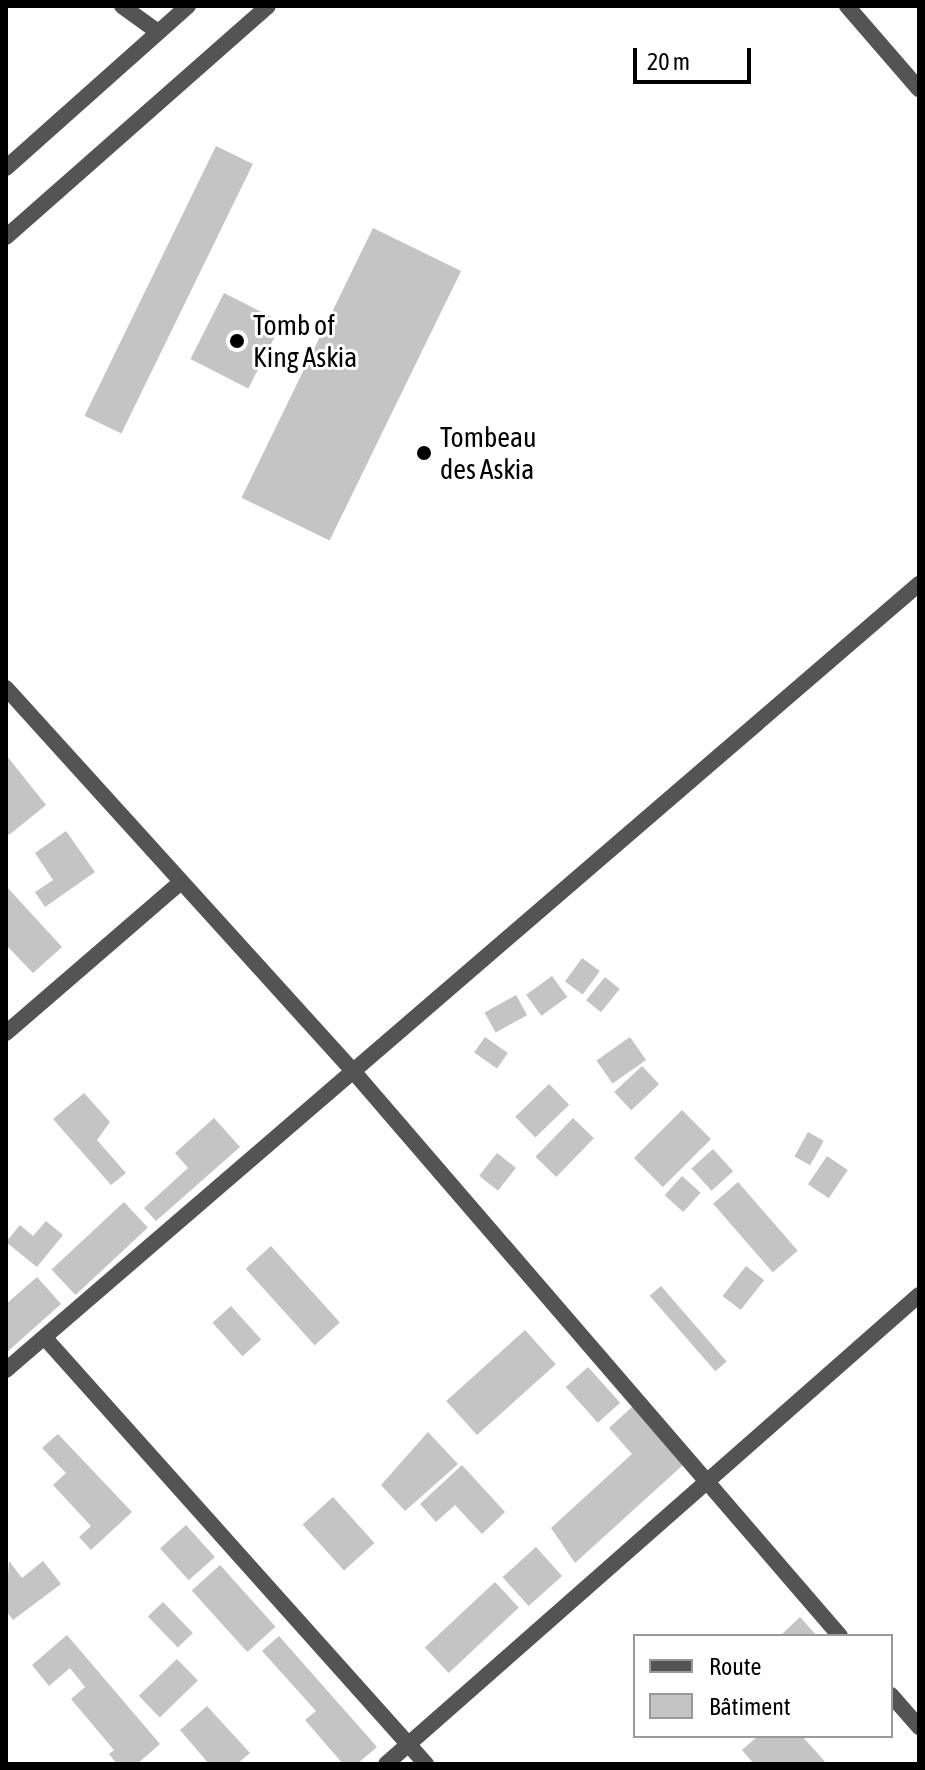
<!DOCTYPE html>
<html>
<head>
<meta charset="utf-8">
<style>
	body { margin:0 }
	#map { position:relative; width:925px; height:1770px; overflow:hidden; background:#fff; font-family:"Asap Condensed",sans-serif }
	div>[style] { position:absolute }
	.building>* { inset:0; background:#c4c4c4; transform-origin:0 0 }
	.minor>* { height:16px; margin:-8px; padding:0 8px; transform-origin:8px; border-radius:8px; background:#545454 }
	.tertiary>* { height:16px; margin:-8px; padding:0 8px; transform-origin:8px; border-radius:8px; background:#545454 }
	.dots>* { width:22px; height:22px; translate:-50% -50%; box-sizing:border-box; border:4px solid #fff; border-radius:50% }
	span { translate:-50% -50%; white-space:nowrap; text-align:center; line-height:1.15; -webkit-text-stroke:6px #fff; paint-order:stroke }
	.poi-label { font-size:28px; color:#000 }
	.left { translate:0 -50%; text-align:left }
	.frame { position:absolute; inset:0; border:8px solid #000; pointer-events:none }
	.legend { position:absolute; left:633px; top:1634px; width:260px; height:104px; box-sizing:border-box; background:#fff; border:2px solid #999; margin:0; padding:10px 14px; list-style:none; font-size:24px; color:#000 }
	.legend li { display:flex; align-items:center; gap:16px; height:40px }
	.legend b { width:40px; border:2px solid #999 }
	.scale { position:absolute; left:633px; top:48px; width:118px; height:36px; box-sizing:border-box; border:4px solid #000; border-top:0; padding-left:10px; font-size:24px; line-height:28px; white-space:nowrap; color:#000; -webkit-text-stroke:6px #fff; paint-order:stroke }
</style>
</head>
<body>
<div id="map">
	<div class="building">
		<i style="left:216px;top:146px;width:41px;height:300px;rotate:26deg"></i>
		<i style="left:373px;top:228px;width:98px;height:300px;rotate:26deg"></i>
		<i style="left:224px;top:293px;width:65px;height:74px;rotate:27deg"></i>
		<i style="clip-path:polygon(6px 755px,46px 805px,9px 835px,6px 832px)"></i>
		<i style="clip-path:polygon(66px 831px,95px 872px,45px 907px,35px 892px,53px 880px,35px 853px)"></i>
		<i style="clip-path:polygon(6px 886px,62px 947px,33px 973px,6px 945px)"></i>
		<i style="left:582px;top:958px;width:22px;height:29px;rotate:36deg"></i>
		<i style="left:552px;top:976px;width:26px;height:32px;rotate:54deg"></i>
		<i style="left:605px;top:977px;width:19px;height:30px;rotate:39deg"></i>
		<i style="left:516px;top:995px;width:23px;height:36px;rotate:61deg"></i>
		<i style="left:485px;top:1037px;width:28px;height:19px;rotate:35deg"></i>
		<i style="left:630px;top:1037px;width:28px;height:41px;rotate:55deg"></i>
		<i style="left:642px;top:1066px;width:25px;height:38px;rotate:47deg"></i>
		<i style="left:549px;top:1084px;width:29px;height:47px;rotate:46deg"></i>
		<i style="clip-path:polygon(84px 1093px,110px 1122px,97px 1140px,126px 1173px,111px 1185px,53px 1119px)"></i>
		<i style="left:682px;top:1110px;width:41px;height:68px;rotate:45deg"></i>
		<i style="clip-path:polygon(214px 1118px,240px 1147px,156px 1221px,144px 1208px,188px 1168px,175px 1153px)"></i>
		<i style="left:573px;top:1118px;width:29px;height:54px;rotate:44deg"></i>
		<i style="left:808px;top:1132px;width:18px;height:28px;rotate:29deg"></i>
		<i style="left:713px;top:1149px;width:30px;height:29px;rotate:48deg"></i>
		<i style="left:497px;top:1153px;width:24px;height:29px;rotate:38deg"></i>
		<i style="left:827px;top:1156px;width:25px;height:34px;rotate:34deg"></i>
		<i style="left:682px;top:1176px;width:25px;height:26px;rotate:42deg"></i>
		<i style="left:738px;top:1182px;width:91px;height:33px;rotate:49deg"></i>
		<i style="left:124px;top:1202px;width:35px;height:99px;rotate:47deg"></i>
		<i style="clip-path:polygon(46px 1221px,63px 1235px,37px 1267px,6px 1242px,20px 1225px,33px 1236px)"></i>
		<i style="left:271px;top:1246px;width:103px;height:34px;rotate:48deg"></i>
		<i style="left:746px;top:1266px;width:23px;height:38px;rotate:38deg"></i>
		<i style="clip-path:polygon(37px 1277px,61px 1304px,6px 1353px,6px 1304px)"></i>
		<i style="left:661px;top:1286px;width:100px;height:15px;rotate:49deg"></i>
		<i style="left:231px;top:1306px;width:45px;height:25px;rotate:48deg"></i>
		<i style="left:525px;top:1330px;width:46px;height:106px;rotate:48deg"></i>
		<i style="left:588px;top:1367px;width:48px;height:30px;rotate:48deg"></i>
		<i style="clip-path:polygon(632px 1407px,684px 1464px,575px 1563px,551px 1528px,632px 1454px,609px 1428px)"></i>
		<i style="clip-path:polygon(428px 1432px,458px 1464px,405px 1511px,381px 1485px)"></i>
		<i style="clip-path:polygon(58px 1434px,132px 1512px,91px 1550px,79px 1537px,91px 1526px,53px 1485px,66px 1473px,42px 1448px)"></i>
		<i style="clip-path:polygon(462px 1465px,505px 1512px,482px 1534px,455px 1505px,436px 1522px,420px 1504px)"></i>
		<i style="left:333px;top:1497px;width:62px;height:41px;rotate:48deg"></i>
		<i style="left:186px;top:1525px;width:43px;height:35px;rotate:48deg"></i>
		<i style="left:536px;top:1547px;width:39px;height:45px;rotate:48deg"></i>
		<i style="clip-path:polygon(9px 1561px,22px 1578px,43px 1561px,61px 1584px,13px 1620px,6px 1611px)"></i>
		<i style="left:220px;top:1565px;width:83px;height:38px;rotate:48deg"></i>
		<i style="left:495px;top:1582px;width:35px;height:96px;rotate:47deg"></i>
		<i style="left:163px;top:1602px;width:43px;height:21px;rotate:46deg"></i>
		<i style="clip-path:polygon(800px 1617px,817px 1636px,780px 1636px)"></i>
		<i style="clip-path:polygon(67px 1635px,160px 1744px,137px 1764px,117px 1764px,109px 1754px,114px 1750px,71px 1699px,85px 1687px,70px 1668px,49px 1686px,32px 1665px)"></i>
		<i style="clip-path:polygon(279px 1636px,377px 1747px,357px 1764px,343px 1764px,305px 1720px,316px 1711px,262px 1651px)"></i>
		<i style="left:177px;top:1659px;width:30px;height:53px;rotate:46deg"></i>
		<i style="clip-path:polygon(207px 1706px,250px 1753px,237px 1764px,209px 1764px,180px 1730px)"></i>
		<i style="clip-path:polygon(758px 1736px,802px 1736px,827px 1764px,754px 1764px,742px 1750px)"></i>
	</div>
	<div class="minor">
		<i style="left:122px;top:6px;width:44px;rotate:35.8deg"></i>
		<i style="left:847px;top:6px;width:110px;rotate:49.1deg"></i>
		<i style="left:6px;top:688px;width:517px;rotate:47.82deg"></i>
		<i style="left:353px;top:1071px;width:746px;rotate:49.24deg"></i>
		<i style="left:6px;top:1033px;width:230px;rotate:-40.8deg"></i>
		<i style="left:45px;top:1338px;width:572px;rotate:48.19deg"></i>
		<i style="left:6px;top:1370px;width:1205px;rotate:-40.73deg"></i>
		<i style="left:891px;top:1695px;width:43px;rotate:48.8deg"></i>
		<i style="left:386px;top:1764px;width:710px;rotate:-41.35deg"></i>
	</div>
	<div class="tertiary">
		<i style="left:6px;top:168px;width:244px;rotate:-41.7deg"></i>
		<i style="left:6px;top:237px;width:349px;rotate:-41.4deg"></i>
	</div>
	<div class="dots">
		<i style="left:237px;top:341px;background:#000"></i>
		<i style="left:424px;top:453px;background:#000"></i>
	</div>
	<div class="poi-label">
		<span class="left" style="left:253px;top:341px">Tomb of<br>King Askia</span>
		<span class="left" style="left:440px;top:453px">Tombeau<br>des Askia</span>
	</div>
	<div class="frame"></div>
	<ul class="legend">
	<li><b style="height:10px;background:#545454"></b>Route</li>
	<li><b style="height:22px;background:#c4c4c4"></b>Bâtiment</li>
	</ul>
	<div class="scale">20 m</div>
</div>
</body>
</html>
